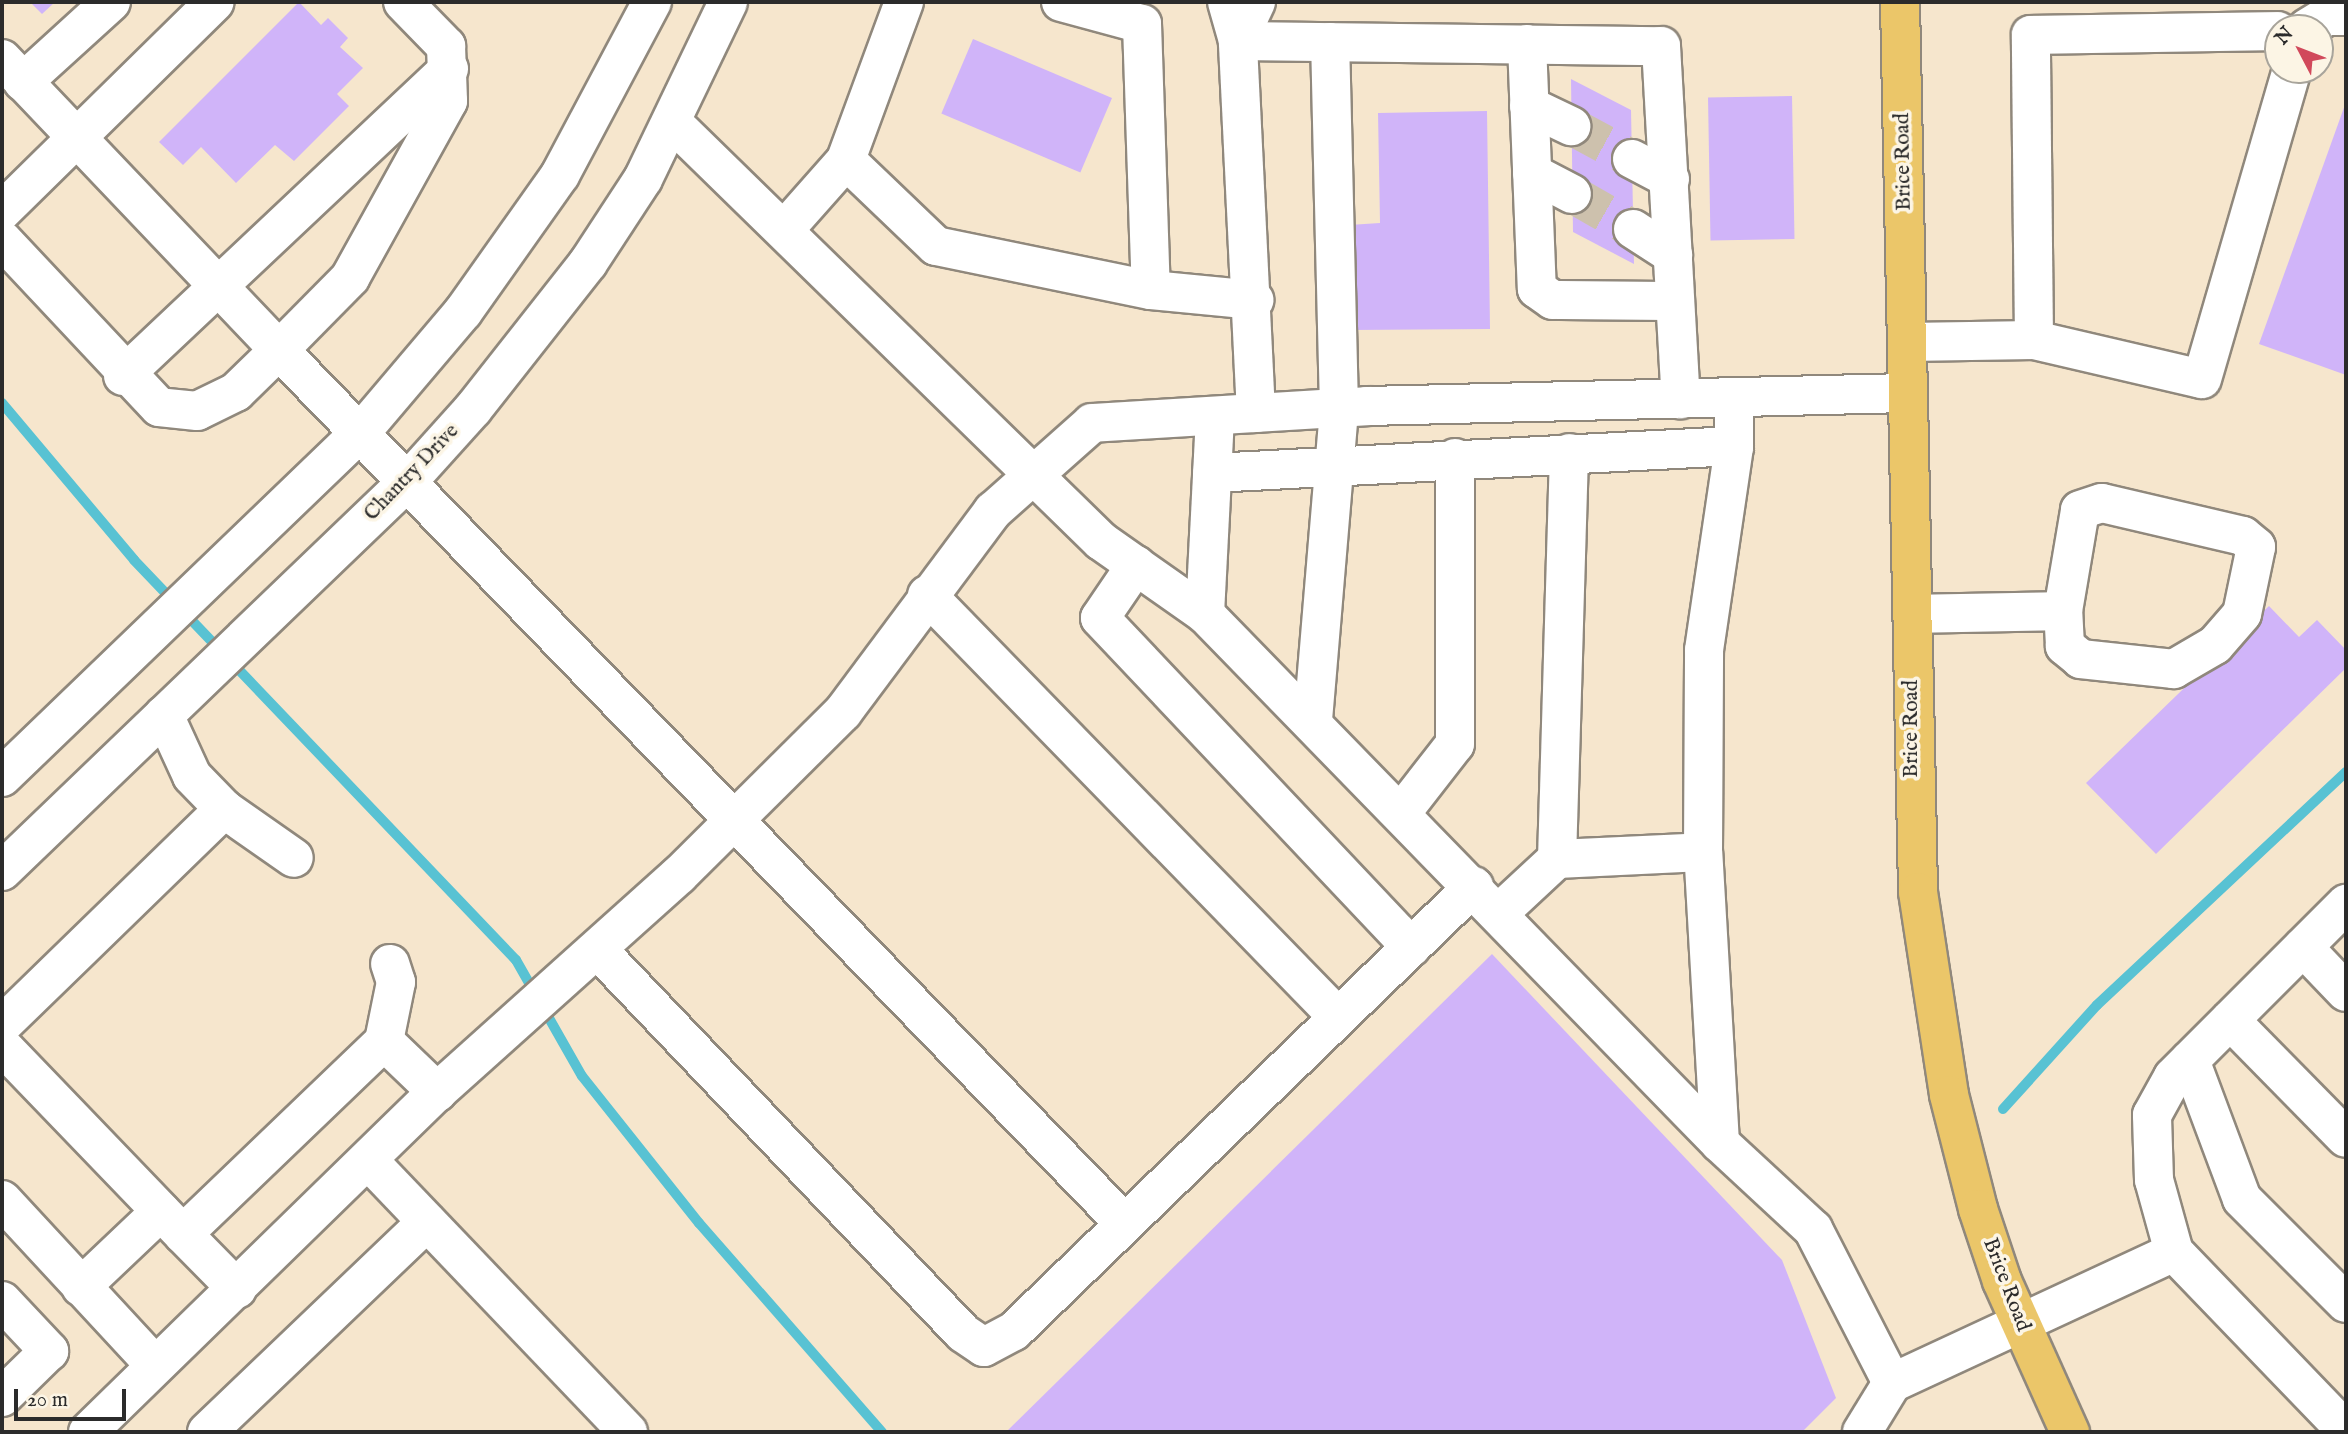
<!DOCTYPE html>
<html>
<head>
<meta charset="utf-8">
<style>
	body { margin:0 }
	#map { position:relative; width:2348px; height:1434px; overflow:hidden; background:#f6e6cd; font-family:"IM FELL English",serif }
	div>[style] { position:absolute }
	.stream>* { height:10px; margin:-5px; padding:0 5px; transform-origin:5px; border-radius:5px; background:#58c2d3 }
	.building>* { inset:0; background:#d0b4f9; transform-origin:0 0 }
	.minor-tunnel>* { height:38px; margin-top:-19px; transform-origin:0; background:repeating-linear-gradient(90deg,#cdc1ad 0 38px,transparent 0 57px) }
	.roads { filter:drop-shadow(2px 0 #90887c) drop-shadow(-2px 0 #90887c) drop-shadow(0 2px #90887c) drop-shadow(0 -2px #90887c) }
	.minor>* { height:38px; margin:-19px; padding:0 19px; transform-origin:19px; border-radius:19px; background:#fff }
	.major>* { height:38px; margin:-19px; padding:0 19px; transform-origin:19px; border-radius:19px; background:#ebc669 }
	span { translate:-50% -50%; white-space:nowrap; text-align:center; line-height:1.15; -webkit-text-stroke:7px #fcf5e5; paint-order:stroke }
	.street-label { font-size:21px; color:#2b2b2b }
	.frame { position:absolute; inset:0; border:4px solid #2b2b2b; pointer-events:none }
	.north { position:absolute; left:2264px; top:14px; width:70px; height:70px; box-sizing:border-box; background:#fcf5e5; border:2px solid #a8a49b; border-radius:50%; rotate:312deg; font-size:19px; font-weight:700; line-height:28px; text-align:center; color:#2b2b2b }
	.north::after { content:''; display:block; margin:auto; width:24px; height:32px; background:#d1495b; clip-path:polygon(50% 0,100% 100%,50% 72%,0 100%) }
	.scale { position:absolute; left:14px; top:1389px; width:112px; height:32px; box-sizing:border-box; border:4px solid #2b2b2b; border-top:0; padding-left:9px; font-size:21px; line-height:24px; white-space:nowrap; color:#2b2b2b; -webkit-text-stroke:5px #fcf5e5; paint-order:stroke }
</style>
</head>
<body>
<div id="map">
	<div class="stream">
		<i style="left:2px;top:403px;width:205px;rotate:49.9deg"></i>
		<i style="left:134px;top:560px;width:553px;rotate:46.32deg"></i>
		<i style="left:516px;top:960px;width:133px;rotate:60.4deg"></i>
		<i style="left:582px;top:1076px;width:188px;rotate:51.5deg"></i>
		<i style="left:699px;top:1223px;width:278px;rotate:48.8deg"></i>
		<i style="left:2003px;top:1109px;width:140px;rotate:-47.9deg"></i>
		<i style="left:2097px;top:1005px;width:341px;rotate:-43.1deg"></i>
	</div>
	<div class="building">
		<i style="clip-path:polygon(30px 2px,55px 2px,42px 14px)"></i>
		<i style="clip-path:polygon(299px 2px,321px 25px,328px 18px,348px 38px,340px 47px,363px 68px,337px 94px,349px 106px,294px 161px,275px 145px,236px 183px,201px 147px,183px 165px,159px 142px)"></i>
		<i style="left:973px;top:39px;width:151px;height:81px;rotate:23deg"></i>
		<i style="clip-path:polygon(1571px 79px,1631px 110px,1634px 264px,1573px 232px)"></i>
		<i style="left:1792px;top:96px;width:143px;height:84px;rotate:89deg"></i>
		<i style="clip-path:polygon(2346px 102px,2346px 375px,2259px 344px)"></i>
		<i style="clip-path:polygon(1487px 111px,1490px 329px,1350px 330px,1349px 225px,1380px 223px,1378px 113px)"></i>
		<i style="clip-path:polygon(2269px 606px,2299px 637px,2317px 620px,2346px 650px,2346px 668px,2156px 854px,2086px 783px)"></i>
		<i style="clip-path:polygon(1492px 954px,1782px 1260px,1836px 1398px,1802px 1432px,1006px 1432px)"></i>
	</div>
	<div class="minor-tunnel">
		<i style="left:1571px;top:126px;width:69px;rotate:28.4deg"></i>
		<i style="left:1572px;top:194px;width:70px;rotate:29.8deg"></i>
	</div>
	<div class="roads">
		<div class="minor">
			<i style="left:403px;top:2px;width:62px;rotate:45.7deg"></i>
			<i style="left:446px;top:46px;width:55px;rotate:87.9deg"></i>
			<i style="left:448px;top:101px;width:202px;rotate:119deg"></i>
			<i style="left:350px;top:278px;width:101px;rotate:134.6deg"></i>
			<i style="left:279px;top:350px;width:1216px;rotate:45.93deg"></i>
			<i style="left:904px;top:2px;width:168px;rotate:110.2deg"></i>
			<i style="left:846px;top:160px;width:124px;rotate:43.7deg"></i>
			<i style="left:936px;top:246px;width:219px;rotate:11.6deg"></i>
			<i style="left:1151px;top:290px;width:104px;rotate:5.5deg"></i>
			<i style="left:1061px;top:2px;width:84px;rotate:15.2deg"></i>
			<i style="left:1142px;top:24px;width:266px;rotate:88.1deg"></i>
			<i style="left:1227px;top:2px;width:41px;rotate:74.2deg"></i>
			<i style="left:1238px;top:41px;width:43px;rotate:-65.2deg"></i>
			<i style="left:2307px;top:28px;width:23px;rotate:-31deg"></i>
			<i style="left:2327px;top:16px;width:19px"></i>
			<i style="left:1527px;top:44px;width:245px;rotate:87.7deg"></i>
			<i style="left:1537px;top:289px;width:19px;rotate:35deg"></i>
			<i style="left:1553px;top:300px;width:122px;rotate:0.5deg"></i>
			<i style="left:2px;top:59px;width:402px;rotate:46.4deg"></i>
			<i style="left:279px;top:350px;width:60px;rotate:135.7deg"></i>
			<i style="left:236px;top:392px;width:43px;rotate:154deg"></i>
			<i style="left:197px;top:411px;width:38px;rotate:-174deg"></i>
			<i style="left:159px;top:407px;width:229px;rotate:-133.2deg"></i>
			<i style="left:23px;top:82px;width:119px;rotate:-42.3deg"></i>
			<i style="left:1529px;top:106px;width:47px;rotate:25.5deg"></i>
			<i style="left:673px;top:123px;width:598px;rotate:44.32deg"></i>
			<i style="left:1101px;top:541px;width:127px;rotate:35.1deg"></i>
			<i style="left:1205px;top:614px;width:738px;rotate:45.77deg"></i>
			<i style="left:1720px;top:1143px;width:127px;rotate:42.8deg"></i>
			<i style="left:1813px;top:1229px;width:173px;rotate:62.8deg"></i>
			<i style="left:1892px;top:1383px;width:311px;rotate:-24.9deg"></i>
			<i style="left:2174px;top:1252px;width:75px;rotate:-105.5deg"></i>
			<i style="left:2154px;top:1180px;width:65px;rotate:-91.8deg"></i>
			<i style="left:2152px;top:1115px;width:43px;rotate:-61.1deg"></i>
			<i style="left:2173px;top:1077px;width:245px;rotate:-45deg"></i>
			<i style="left:1632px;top:159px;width:43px;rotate:27.8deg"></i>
			<i style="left:1532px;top:173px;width:45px;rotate:27.7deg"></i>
			<i style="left:2px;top:211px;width:298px;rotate:-44.5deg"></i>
			<i style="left:785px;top:229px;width:92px;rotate:-48.5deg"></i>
			<i style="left:1633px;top:229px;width:48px;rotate:33deg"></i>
			<i style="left:2034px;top:340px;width:305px;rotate:-90.6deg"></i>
			<i style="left:2031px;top:35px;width:247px;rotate:-0.9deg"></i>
			<i style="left:1907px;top:342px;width:127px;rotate:-0.9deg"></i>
			<i style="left:2034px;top:340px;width:172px;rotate:13.1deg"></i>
			<i style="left:2202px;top:379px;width:322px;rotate:-73.8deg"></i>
			<i style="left:123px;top:376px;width:448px;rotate:-43.3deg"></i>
			<i style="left:1256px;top:413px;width:372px;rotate:-92.8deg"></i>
			<i style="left:1238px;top:41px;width:423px;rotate:0.7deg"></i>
			<i style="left:1661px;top:46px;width:354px;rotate:86.8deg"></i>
			<i style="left:1212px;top:473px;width:523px;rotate:-2.96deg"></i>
			<i style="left:1136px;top:565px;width:64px;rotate:124.2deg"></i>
			<i style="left:1100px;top:618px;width:453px;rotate:46.6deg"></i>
			<i style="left:927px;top:595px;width:589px;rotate:45.76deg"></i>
			<i style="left:1205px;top:614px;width:198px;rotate:-87.1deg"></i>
			<i style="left:1913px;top:614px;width:150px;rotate:-1.1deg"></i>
			<i style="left:2063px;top:611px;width:102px;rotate:-80.4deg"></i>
			<i style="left:2080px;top:510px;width:23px;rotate:-18deg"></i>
			<i style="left:2102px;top:503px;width:145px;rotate:13.2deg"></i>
			<i style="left:2243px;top:536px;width:17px;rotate:40deg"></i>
			<i style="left:2256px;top:547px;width:68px;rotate:101.8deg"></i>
			<i style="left:2242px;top:614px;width:41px;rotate:131.1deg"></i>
			<i style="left:2215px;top:645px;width:48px;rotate:149.7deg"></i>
			<i style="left:2174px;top:669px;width:94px;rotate:-173.9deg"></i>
			<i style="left:2081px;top:659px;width:21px;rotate:-141deg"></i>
			<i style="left:2065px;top:646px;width:35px;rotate:-93deg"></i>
			<i style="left:164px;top:715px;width:67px;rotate:65.3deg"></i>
			<i style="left:192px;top:776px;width:46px;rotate:45.9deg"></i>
			<i style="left:1313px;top:720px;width:313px;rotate:-85.2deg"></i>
			<i style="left:1339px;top:408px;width:366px;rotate:-91.4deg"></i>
			<i style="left:2px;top:777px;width:499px;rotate:-43.9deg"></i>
			<i style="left:362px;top:431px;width:156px;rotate:-49.7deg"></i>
			<i style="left:463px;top:312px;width:168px;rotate:-54.7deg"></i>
			<i style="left:560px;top:175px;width:196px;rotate:-62deg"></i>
			<i style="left:1402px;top:812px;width:86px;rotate:-52.1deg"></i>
			<i style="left:1455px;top:744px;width:286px;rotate:-90deg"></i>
			<i style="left:1557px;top:859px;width:406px;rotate:-88.3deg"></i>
			<i style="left:2px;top:871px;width:566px;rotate:-43.85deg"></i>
			<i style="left:410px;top:479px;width:94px;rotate:-48deg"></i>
			<i style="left:473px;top:409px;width:186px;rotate:-51.8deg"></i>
			<i style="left:588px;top:263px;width:100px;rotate:-56.8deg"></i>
			<i style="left:643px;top:179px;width:196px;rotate:-64.3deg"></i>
			<i style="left:1500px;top:912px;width:78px;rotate:-42.9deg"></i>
			<i style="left:1557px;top:859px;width:146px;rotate:-2.7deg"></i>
			<i style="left:2303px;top:947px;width:62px;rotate:46.3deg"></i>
			<i style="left:597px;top:949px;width:530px;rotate:46.37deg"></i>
			<i style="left:963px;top:1333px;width:25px;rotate:34deg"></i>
			<i style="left:984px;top:1347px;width:34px;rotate:-28deg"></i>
			<i style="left:1014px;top:1331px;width:640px;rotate:-44.05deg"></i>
			<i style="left:2230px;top:1020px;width:165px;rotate:45.5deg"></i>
			<i style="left:2px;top:1025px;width:310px;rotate:-44.2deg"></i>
			<i style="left:224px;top:809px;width:85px;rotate:35deg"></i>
			<i style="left:384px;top:1041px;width:60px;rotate:-78.5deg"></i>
			<i style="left:396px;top:982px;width:19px;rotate:-108deg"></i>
			<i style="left:2px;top:1046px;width:261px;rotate:46.1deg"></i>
			<i style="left:2190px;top:1060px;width:148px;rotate:69.5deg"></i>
			<i style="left:2242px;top:1199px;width:147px;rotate:45deg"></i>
			<i style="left:1720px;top:1143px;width:291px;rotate:-93.3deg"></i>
			<i style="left:1703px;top:852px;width:202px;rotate:-89.7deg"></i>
			<i style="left:1704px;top:650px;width:206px;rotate:-81.6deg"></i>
			<i style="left:1734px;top:446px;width:49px;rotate:-90deg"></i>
			<i style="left:369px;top:1161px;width:375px;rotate:46.3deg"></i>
			<i style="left:2px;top:1200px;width:225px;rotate:47.2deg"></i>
			<i style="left:2174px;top:1252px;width:248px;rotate:46.1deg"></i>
			<i style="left:81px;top:1287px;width:110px;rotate:-43.5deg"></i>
			<i style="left:237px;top:1289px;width:77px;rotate:-134.5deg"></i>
			<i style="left:183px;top:1234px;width:279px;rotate:-43.8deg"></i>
			<i style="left:384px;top:1041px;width:74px;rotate:43.9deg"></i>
			<i style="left:2px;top:1301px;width:69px;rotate:46.8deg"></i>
			<i style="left:49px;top:1351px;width:66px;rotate:135.6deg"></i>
			<i style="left:88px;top:1432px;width:487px;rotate:-44.3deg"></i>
			<i style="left:437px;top:1092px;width:325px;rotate:-41.9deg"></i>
			<i style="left:679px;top:875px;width:231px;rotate:-44.8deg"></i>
			<i style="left:843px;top:712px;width:251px;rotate:-53.3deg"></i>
			<i style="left:993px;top:511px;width:132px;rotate:-41.6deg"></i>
			<i style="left:1092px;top:423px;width:276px;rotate:-3.5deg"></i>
			<i style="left:1367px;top:406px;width:541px;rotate:-1.38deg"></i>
			<i style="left:207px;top:1432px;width:304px;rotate:-43.7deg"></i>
			<i style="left:1862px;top:1432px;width:57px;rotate:-58.5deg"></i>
		</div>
		<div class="major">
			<i style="left:1900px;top:2px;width:890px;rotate:88.84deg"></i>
			<i style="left:1918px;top:892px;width:205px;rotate:81.3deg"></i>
			<i style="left:1949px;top:1095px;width:118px;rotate:75.7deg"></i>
			<i style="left:1978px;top:1209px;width:76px;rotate:71.6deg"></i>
			<i style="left:2002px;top:1281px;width:166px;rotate:65.8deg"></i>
		</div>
	</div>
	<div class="street-label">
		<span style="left:1904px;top:162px;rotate:-91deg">Brice Road</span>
		<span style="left:412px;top:473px;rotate:-46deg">Chantry Drive</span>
		<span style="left:1912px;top:729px;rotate:-90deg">Brice Road</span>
		<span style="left:2006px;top:1285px;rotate:69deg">Brice Road</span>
	</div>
	<div class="frame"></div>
	<div class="north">N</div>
	<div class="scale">20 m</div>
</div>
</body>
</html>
